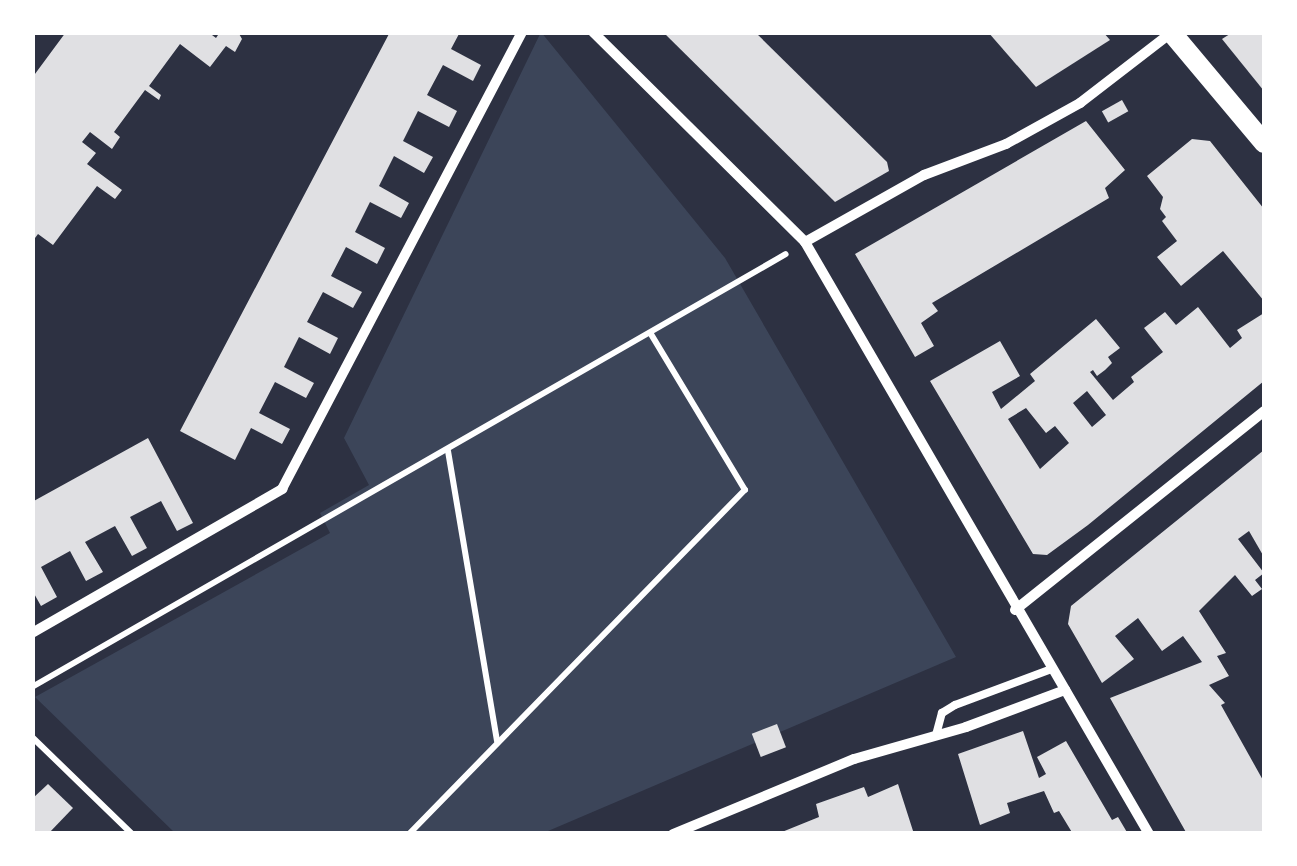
<!DOCTYPE html>
<html>
<head>
<meta charset="utf-8">
<style>
	body { margin:0 }
	#map { position:relative; width:1297px; height:866px; overflow:hidden; background:#2d3142; font-family:Arial,sans-serif }
	div>[style] { position:absolute }
	.green>* { inset:0; background:#3c4559 }
	.building>* { inset:0; background:#e0e0e3; transform-origin:0 0 }
	.path>* { height:6px; margin:-3px; padding:0 3px; transform-origin:3px; border-radius:3px; background:#fff }
	.service>* { height:8px; margin:-4px; padding:0 4px; transform-origin:4px; border-radius:4px; background:#fff }
	.minor>* { height:10px; margin:-5px; padding:0 5px; transform-origin:5px; border-radius:5px; background:#fff }
	.secondary>* { height:20px; margin:-10px; padding:0 10px; transform-origin:10px; border-radius:10px; background:#fff }
	span { translate:-50% -50%; white-space:nowrap; text-align:center; line-height:1.15; -webkit-text-stroke:10px #fff; paint-order:stroke }
	.frame { position:absolute; inset:0; border:35px solid #fff; pointer-events:none }
</style>
</head>
<body>
<div id="map">
	<div class="green">
		<i style="clip-path:polygon(541px 32px,725px 258px,956px 657px,541px 834px,175px 833px,35px 697px,330px 533px,320px 513px,369px 485px,344px 438px)"></i>
	</div>
	<div class="building">
		<i style="clip-path:polygon(66px 32px,208px 32px,216px 38px,220px 32px,238px 32px,242px 39px,235px 52px,226px 46px,210px 67px,180px 44px,149px 86px,161px 95px,159px 100px,145px 90px,114px 132px,120px 137px,112px 149px,90px 132px,82px 142px,96px 153px,87px 164px,122px 190px,115px 199px,97px 186px,53px 245px,38px 234px,32px 242px,32px 78px)"></i>
		<i style="clip-path:polygon(390px 32px,460px 32px,451px 49px,481px 65px,473px 81px,443px 65px,427px 95px,457px 111px,449px 127px,418px 111px,403px 141px,433px 157px,424px 173px,394px 156px,379px 186px,409px 203px,401px 218px,370px 202px,355px 232px,385px 248px,377px 264px,346px 247px,331px 276px,362px 292px,353px 308px,323px 292px,307px 322px,338px 338px,330px 354px,299px 337px,284px 367px,314px 383px,306px 398px,275px 382px,259px 413px,290px 429px,282px 444px,251px 428px,235px 460px,180px 431px)"></i>
		<i style="clip-path:polygon(663px 32px,755px 32px,887px 162px,889px 171px,835px 202px)"></i>
		<i style="clip-path:polygon(988px 32px,1103px 32px,1110px 40px,1036px 87px)"></i>
		<i style="clip-path:polygon(1233px 32px,1264px 32px,1264px 91px,1222px 39px)"></i>
		<i style="left:1122px;top:100px;width:13px;height:23px;rotate:61deg"></i>
		<i style="clip-path:polygon(1086px 121px,1125px 170px,1105px 188px,1109px 198px,932px 303px,938px 311px,921px 323px,934px 346px,915px 357px,855px 254px)"></i>
		<i style="clip-path:polygon(1192px 139px,1210px 141px,1264px 209px,1264px 301px,1223px 251px,1181px 286px,1157px 257px,1177px 241px,1162px 221px,1166px 217px,1160px 209px,1163px 197px,1147px 176px)"></i>
		<i style="clip-path:polygon(evenodd,1198px 307px,1230px 348px,1242px 338px,1237px 330px,1264px 313px,1264px 381px,1088px 525px,1047px 555px,1033px 554px,930px 381px,1000px 341px,1020px 376px,992px 392px,1001px 409px,1035px 381px,1030px 374px,1096px 319px,1120px 348px,1108px 357px,1112px 363px,1105px 370px,1097px 376px,1093px 370px,1090px 372px,1113px 400px,1134px 382px,1131px 377px,1163px 352px,1144px 328px,1165px 312px,1176px 325px,1198px 307px,1087px 391px,1106px 415px,1092px 427px,1073px 403px,1087px 391px,1198px 307px,1026px 408px,1046px 433px,1055px 426px,1069px 443px,1040px 469px,1008px 419px,1026px 408px)"></i>
		<i style="clip-path:polygon(148px 438px,193px 523px,177px 531px,161px 501px,130px 517px,147px 548px,132px 556px,115px 526px,85px 542px,103px 572px,86px 581px,70px 551px,41px 567px,57px 597px,41px 606px,32px 590px,32px 502px)"></i>
		<i style="clip-path:polygon(1264px 450px,1264px 557px,1249px 531px,1238px 539px,1264px 573px,1255px 580px,1262px 589px,1252px 596px,1235px 575px,1199px 611px,1226px 653px,1217px 656px,1229px 676px,1209px 685px,1225px 703px,1221px 705px,1264px 782px,1264px 834px,1187px 834px,1110px 698px,1202px 662px,1183px 636px,1162px 651px,1138px 618px,1115px 636px,1134px 659px,1102px 683px,1068px 624px,1071px 606px)"></i>
		<i style="left:777px;top:724px;width:25px;height:27px;rotate:69deg"></i>
		<i style="clip-path:polygon(1023px 731px,1039px 778px,1046px 774px,1037px 757px,1066px 741px,1112px 820px,1118px 817px,1128px 834px,1073px 834px,1059px 811px,1054px 813px,1044px 791px,1007px 803px,1010px 813px,980px 825px,958px 754px)"></i>
		<i style="clip-path:polygon(48px 784px,73px 808px,48px 834px,32px 834px,32px 799px)"></i>
		<i style="clip-path:polygon(898px 784px,914px 834px,777px 834px,819px 817px,816px 804px,864px 787px,868px 797px)"></i>
	</div>
	<div class="path">
		<i style="left:448px;top:451px;width:294px;rotate:80.4deg"></i>
		<i style="left:32px;top:687px;width:869px;rotate:-29.87deg"></i>
		<i style="left:32px;top:737px;width:139px;rotate:44.1deg"></i>
		<i style="left:409px;top:834px;width:481px;rotate:-45.7deg"></i>
		<i style="left:745px;top:490px;width:182px;rotate:-121.1deg"></i>
	</div>
	<div class="service">
		<i style="left:936px;top:735px;width:23px;rotate:-75deg"></i>
		<i style="left:942px;top:713px;width:15px;rotate:-32deg"></i>
		<i style="left:955px;top:705px;width:103px;rotate:-20.4deg"></i>
	</div>
	<div class="minor">
		<i style="left:593px;top:32px;width:298px;rotate:44.7deg"></i>
		<i style="left:805px;top:242px;width:685px;rotate:59.84deg"></i>
		<i style="left:805px;top:242px;width:137px;rotate:-29.4deg"></i>
		<i style="left:924px;top:175px;width:88px;rotate:-20.7deg"></i>
		<i style="left:1006px;top:144px;width:85px;rotate:-29deg"></i>
		<i style="left:1080px;top:103px;width:115px;rotate:-37.6deg"></i>
		<i style="left:1015px;top:610px;width:319px;rotate:-38.6deg"></i>
		<i style="left:32px;top:633px;width:289px;rotate:-29.9deg"></i>
		<i style="left:282px;top:489px;width:516px;rotate:-62.29deg"></i>
		<i style="left:673px;top:834px;width:196px;rotate:-22.5deg"></i>
		<i style="left:854px;top:759px;width:116px;rotate:-15.9deg"></i>
		<i style="left:966px;top:727px;width:106px;rotate:-20.5deg"></i>
	</div>
	<div class="secondary">
		<i style="left:1171px;top:32px;width:145px;rotate:50deg"></i>
	</div>
	<div class="frame"></div>
</div>
</body>
</html>
